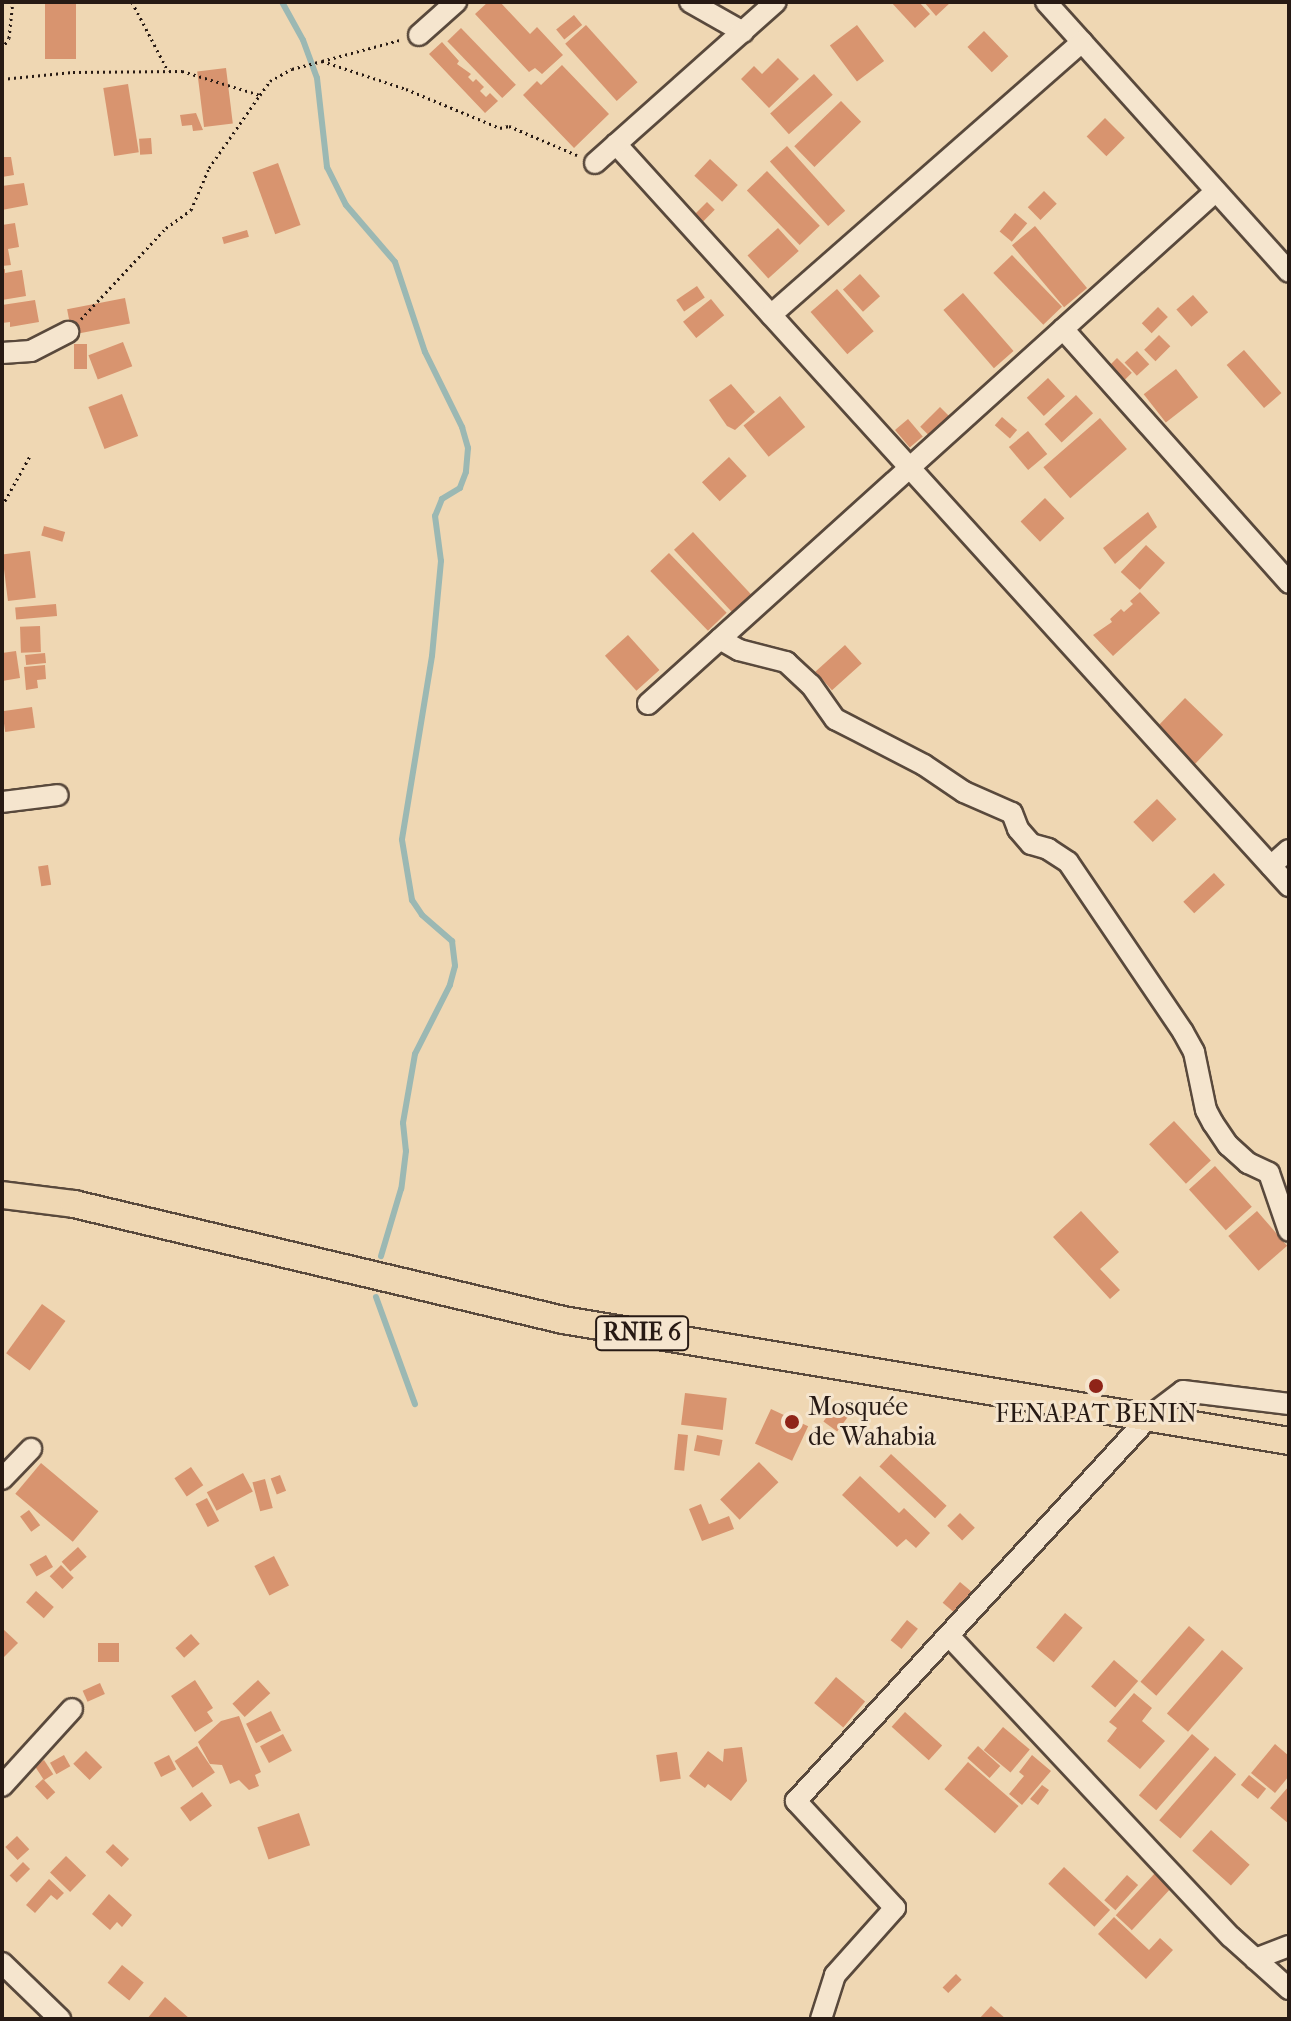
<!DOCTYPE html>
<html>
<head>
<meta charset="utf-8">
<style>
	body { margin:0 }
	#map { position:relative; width:1291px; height:2021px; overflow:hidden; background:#efd7b3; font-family:"IM FELL French Canon",serif }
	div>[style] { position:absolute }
	.stream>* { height:6px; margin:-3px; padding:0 3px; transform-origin:3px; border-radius:3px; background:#9bb8b3 }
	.building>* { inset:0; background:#d8946f; transform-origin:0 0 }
	.path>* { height:3px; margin-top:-1.5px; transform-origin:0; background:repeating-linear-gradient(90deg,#271a14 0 2px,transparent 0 6px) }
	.roads { filter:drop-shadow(2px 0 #59493c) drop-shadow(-2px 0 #59493c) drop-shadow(0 2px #59493c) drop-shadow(0 -2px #59493c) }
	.minor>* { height:20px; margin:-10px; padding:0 10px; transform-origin:10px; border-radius:10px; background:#f5e5ce }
	.major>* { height:26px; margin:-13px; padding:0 13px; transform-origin:13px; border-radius:13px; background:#efd7b3 }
	.dots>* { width:22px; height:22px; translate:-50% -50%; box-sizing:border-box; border:4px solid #f5e5ce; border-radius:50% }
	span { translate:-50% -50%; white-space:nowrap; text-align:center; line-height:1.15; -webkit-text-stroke:6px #f5e5ce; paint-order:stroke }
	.shield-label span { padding:2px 6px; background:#f5e5ce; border:2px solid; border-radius:6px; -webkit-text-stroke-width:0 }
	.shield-label { font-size:24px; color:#271a14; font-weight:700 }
	.poi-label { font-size:26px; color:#271a14 }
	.left { translate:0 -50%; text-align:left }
	.frame { position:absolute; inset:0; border:4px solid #271a14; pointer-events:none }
</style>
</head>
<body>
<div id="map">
	<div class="stream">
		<i style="left:282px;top:2px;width:43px;rotate:61.1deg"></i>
		<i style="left:303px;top:40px;width:40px;rotate:69.8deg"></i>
		<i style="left:317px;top:78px;width:90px;rotate:83.6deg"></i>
		<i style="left:327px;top:167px;width:42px;rotate:63.4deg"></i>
		<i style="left:346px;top:205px;width:75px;rotate:49.3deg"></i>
		<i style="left:395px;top:262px;width:95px;rotate:71.6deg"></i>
		<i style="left:425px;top:352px;width:84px;rotate:63.7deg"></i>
		<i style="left:462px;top:427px;width:22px;rotate:74deg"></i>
		<i style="left:468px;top:448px;width:24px;rotate:95deg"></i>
		<i style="left:466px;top:472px;width:17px;rotate:111deg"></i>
		<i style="left:460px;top:488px;width:21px;rotate:149deg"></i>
		<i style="left:442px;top:499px;width:18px;rotate:112deg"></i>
		<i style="left:435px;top:516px;width:45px;rotate:82.4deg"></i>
		<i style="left:441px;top:561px;width:95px;rotate:95.4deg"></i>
		<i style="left:432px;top:656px;width:186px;rotate:99.3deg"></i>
		<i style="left:402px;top:840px;width:61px;rotate:80.5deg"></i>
		<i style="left:412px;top:900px;width:18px;rotate:56deg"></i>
		<i style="left:422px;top:915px;width:40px;rotate:41deg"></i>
		<i style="left:452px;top:941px;width:25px;rotate:83deg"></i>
		<i style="left:455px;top:966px;width:20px;rotate:105deg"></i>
		<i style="left:450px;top:985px;width:77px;rotate:116.9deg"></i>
		<i style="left:415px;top:1054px;width:70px;rotate:99.9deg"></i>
		<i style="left:403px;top:1123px;width:28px;rotate:84deg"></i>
		<i style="left:406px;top:1151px;width:38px;rotate:97deg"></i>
		<i style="left:401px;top:1189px;width:70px;rotate:106.6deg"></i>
		<i style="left:376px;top:1297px;width:114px;rotate:70deg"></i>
	</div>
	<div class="building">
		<i style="left:45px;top:2px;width:31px;height:57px"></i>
		<i style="clip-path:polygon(488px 2px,500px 2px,530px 34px,537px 27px,563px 55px,542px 74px,535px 68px,529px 72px,475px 14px)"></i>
		<i style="clip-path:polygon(891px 2px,919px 2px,930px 14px,915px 28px)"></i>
		<i style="clip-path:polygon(924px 2px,951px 2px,936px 16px)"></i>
		<i style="left:574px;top:15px;width:13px;height:23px;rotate:51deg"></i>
		<i style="left:586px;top:25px;width:77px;height:28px;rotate:48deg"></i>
		<i style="left:857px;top:25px;width:45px;height:34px;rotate:53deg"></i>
		<i style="left:461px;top:28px;width:79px;height:19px;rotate:46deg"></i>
		<i style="left:984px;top:31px;width:35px;height:23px;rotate:46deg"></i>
		<i style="clip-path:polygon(442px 42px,459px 61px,457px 64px,471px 74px,468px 77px,473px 82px,476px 79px,484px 87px,480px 91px,486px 97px,490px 93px,498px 101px,485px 113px,429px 54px)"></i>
		<i style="clip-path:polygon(778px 58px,799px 79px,769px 108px,741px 79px,754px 66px,762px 74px)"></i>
		<i style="clip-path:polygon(562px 65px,609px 114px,574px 148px,523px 95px,537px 81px,541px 85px)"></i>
		<i style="left:226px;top:68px;width:56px;height:29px;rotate:83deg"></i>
		<i style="left:814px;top:74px;width:28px;height:59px;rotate:48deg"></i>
		<i style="left:128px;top:84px;width:69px;height:25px;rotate:81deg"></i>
		<i style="left:841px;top:101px;width:29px;height:65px;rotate:46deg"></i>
		<i style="clip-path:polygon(196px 113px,203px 130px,193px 131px,192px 125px,182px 126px,180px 115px)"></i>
		<i style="left:1105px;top:118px;width:28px;height:26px;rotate:45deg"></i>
		<i style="left:151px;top:138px;width:16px;height:12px;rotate:86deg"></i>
		<i style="left:787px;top:146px;width:87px;height:23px;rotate:48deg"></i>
		<i style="clip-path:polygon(2px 157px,11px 157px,14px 175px,2px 177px)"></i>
		<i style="left:710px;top:159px;width:38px;height:23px;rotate:43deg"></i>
		<i style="left:278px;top:163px;width:66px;height:27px;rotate:70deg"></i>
		<i style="left:767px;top:171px;width:76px;height:28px;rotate:46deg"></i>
		<i style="clip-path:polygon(24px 183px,28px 205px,2px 210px,2px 186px)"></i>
		<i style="left:1044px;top:191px;width:18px;height:23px;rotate:45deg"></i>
		<i style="left:707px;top:202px;width:11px;height:18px;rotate:45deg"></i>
		<i style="left:1015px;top:213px;width:16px;height:24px;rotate:40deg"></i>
		<i style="clip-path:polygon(15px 223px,19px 247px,8px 249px,11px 265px,2px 266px,2px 225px)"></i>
		<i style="left:1035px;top:226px;width:81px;height:30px;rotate:50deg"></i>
		<i style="left:778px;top:228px;width:31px;height:41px;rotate:48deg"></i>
		<i style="left:247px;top:230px;width:7px;height:26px;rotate:74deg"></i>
		<i style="left:1012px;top:255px;width:72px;height:26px;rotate:46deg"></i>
		<i style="clip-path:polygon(5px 269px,5px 273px,22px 270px,26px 296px,2px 300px,2px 270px)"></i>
		<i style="left:860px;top:274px;width:30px;height:23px;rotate:48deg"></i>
		<i style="left:697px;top:286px;width:14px;height:25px;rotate:56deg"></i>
		<i style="left:837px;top:289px;width:56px;height:35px;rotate:49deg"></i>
		<i style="left:963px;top:293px;width:77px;height:26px;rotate:49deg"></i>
		<i style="left:1193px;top:295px;width:23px;height:22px;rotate:49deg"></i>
		<i style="left:125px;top:298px;width:26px;height:59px;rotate:79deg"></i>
		<i style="left:711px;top:299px;width:21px;height:36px;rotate:51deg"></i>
		<i style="clip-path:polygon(35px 300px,39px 322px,10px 327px,10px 322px,2px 323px,2px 305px)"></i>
		<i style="left:1158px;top:307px;width:14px;height:23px;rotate:45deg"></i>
		<i style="left:1159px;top:335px;width:16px;height:21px;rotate:45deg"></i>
		<i style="left:123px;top:342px;width:26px;height:37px;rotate:69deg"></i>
		<i style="left:74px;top:344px;width:13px;height:25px"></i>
		<i style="left:1244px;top:350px;width:57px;height:23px;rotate:49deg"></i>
		<i style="left:1137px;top:351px;width:18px;height:17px;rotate:47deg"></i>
		<i style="left:1117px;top:358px;width:21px;height:13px;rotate:45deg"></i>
		<i style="left:1176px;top:369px;width:36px;height:41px;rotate:52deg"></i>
		<i style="left:1048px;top:378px;width:25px;height:29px;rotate:47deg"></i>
		<i style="clip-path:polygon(731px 384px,755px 412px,735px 430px,727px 426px,709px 400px)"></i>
		<i style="left:122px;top:394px;width:45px;height:36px;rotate:69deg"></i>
		<i style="left:1076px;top:395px;width:25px;height:43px;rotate:47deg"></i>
		<i style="left:780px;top:396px;width:40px;height:47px;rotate:51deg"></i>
		<i style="left:940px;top:407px;width:17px;height:28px;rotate:45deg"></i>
		<i style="left:1002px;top:417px;width:20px;height:11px;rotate:41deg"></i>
		<i style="left:1100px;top:418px;width:41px;height:75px;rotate:49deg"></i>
		<i style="left:908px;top:419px;width:23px;height:17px;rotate:50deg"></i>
		<i style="left:1028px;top:431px;width:30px;height:25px;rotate:50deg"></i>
		<i style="left:729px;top:457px;width:26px;height:37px;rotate:47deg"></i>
		<i style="left:1045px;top:498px;width:28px;height:34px;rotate:46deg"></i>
		<i style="clip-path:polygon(1148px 512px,1157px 527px,1115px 564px,1103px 548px)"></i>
		<i style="left:44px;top:526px;width:22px;height:10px;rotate:16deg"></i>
		<i style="left:693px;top:532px;width:86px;height:26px;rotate:47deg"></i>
		<i style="left:1146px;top:545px;width:26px;height:37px;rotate:43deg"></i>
		<i style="left:30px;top:551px;width:47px;height:28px;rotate:83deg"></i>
		<i style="left:669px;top:553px;width:83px;height:26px;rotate:46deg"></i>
		<i style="clip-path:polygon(1140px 592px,1160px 613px,1113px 656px,1093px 635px,1112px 622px,1110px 619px,1121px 609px,1124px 612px,1133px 604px,1130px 601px)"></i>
		<i style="left:56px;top:604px;width:12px;height:41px;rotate:85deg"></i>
		<i style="left:40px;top:626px;width:26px;height:20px;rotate:88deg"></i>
		<i style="left:628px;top:635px;width:47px;height:31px;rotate:48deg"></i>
		<i style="left:845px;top:645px;width:25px;height:40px;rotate:48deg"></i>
		<i style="clip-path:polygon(16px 651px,20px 678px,2px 681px,2px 653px)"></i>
		<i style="left:45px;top:653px;width:10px;height:20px;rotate:84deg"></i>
		<i style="clip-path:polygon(45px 665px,46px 679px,37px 680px,38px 688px,26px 690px,24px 667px)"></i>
		<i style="left:1185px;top:698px;width:53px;height:41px;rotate:44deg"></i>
		<i style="left:32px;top:707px;width:21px;height:30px;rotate:82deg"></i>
		<i style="left:1157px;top:799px;width:28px;height:33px;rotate:46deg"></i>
		<i style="left:48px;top:865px;width:20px;height:10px;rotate:81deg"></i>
		<i style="left:1214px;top:873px;width:16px;height:42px;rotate:47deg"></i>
		<i style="left:1174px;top:1121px;width:54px;height:34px;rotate:47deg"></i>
		<i style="left:1215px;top:1166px;width:55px;height:35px;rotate:48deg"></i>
		<i style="clip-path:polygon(1081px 1211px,1119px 1252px,1100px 1269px,1120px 1290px,1110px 1299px,1053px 1237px)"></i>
		<i style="left:1257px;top:1211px;width:46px;height:38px;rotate:49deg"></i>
		<i style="left:42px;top:1304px;width:29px;height:61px;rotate:36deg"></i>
		<i style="left:685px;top:1393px;width:42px;height:32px;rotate:7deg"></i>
		<i style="left:834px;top:1407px;width:17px;height:18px;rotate:36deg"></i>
		<i style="left:771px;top:1409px;width:41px;height:38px;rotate:25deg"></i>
		<i style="left:678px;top:1434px;width:10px;height:36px;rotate:6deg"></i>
		<i style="left:697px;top:1435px;width:26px;height:16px;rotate:11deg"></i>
		<i style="left:891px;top:1454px;width:76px;height:17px;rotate:43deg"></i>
		<i style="left:759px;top:1462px;width:28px;height:54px;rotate:46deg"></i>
		<i style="left:41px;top:1463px;width:75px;height:40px;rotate:40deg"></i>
		<i style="left:191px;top:1467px;width:22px;height:20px;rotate:56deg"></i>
		<i style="left:243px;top:1473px;width:21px;height:41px;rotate:62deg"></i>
		<i style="left:280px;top:1475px;width:17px;height:10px;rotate:69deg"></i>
		<i style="clip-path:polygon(860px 1476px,899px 1513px,904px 1508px,930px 1533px,916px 1548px,906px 1539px,897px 1547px,842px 1495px)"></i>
		<i style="left:265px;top:1479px;width:30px;height:13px;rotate:75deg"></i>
		<i style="left:207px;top:1498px;width:26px;height:13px;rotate:62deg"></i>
		<i style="clip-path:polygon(701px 1504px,709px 1524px,729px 1516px,734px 1529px,702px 1541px,689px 1509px)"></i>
		<i style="left:29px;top:1510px;width:19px;height:11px;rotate:54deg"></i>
		<i style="left:960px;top:1513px;width:21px;height:18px;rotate:45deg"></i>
		<i style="left:78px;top:1547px;width:13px;height:22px;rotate:48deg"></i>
		<i style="left:46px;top:1555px;width:14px;height:19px;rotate:60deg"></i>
		<i style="left:274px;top:1556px;width:33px;height:22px;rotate:63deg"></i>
		<i style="left:61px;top:1565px;width:18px;height:16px;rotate:45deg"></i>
		<i style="left:960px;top:1582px;width:16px;height:27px;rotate:40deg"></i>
		<i style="left:36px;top:1591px;width:24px;height:15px;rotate:42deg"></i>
		<i style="left:1065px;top:1613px;width:23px;height:45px;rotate:40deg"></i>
		<i style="left:907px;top:1620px;width:14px;height:26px;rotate:39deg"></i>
		<i style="left:1189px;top:1626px;width:21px;height:74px;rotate:41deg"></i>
		<i style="clip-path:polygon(2px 1628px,18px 1643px,2px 1659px)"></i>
		<i style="left:191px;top:1634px;width:13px;height:21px;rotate:48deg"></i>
		<i style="left:98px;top:1643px;width:21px;height:19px"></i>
		<i style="left:1222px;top:1650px;width:28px;height:84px;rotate:41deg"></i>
		<i style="left:1114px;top:1660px;width:32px;height:35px;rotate:41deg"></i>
		<i style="left:836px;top:1677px;width:38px;height:34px;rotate:40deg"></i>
		<i style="clip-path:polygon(195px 1680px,213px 1708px,207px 1712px,213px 1721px,195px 1732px,171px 1696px)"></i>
		<i style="left:258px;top:1680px;width:18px;height:35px;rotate:47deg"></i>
		<i style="left:100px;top:1683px;width:12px;height:19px;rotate:66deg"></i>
		<i style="clip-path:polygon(1134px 1693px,1152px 1708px,1142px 1721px,1165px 1741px,1140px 1769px,1107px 1741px,1117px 1728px,1109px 1722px)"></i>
		<i style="left:271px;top:1711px;width:22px;height:28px;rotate:63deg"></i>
		<i style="left:905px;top:1712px;width:50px;height:20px;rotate:42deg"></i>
		<i style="clip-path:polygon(239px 1716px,261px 1772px,255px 1775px,259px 1786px,249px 1790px,239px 1780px,230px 1784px,222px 1765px,210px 1764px,198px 1742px,221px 1721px)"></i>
		<i style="left:1003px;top:1727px;width:35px;height:30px;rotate:40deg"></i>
		<i style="left:283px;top:1734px;width:19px;height:26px;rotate:62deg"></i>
		<i style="left:1192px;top:1734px;width:23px;height:81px;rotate:41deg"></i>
		<i style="clip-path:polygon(1275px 1744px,1289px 1756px,1289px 1776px,1275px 1793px,1251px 1773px)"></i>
		<i style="left:197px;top:1746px;width:32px;height:27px;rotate:56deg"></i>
		<i style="left:978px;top:1746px;width:30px;height:16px;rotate:42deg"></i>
		<i style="clip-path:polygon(742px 1747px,747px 1781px,731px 1801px,708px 1784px,705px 1788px,689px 1776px,708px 1751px,723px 1762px,724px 1749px)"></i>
		<i style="left:86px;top:1751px;width:23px;height:18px;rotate:45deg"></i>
		<i style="left:677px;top:1752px;width:27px;height:21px;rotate:82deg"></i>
		<i style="left:64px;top:1755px;width:13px;height:16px;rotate:61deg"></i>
		<i style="left:169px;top:1755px;width:16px;height:17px;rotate:63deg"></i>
		<i style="clip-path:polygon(1032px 1755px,1051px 1771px,1022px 1805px,1009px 1794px,1024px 1776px,1019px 1772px)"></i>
		<i style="left:1215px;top:1756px;width:28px;height:85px;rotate:41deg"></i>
		<i style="left:44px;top:1760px;width:17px;height:11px;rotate:57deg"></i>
		<i style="left:968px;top:1762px;width:67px;height:36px;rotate:41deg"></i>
		<i style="left:1249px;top:1775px;width:22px;height:13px;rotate:39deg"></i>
		<i style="left:43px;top:1779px;width:18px;height:11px;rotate:47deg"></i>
		<i style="clip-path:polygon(1042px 1785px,1049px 1790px,1038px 1805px,1030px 1799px)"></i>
		<i style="clip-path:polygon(1289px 1786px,1289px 1824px,1270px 1808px)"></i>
		<i style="left:202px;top:1792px;width:17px;height:27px;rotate:54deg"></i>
		<i style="left:299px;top:1813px;width:34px;height:44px;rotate:71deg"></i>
		<i style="left:1211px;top:1830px;width:52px;height:28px;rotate:42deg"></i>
		<i style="left:17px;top:1836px;width:18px;height:16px;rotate:47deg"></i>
		<i style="left:113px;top:1844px;width:22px;height:11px;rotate:43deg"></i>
		<i style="left:66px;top:1856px;width:28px;height:23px;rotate:44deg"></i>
		<i style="left:23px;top:1862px;width:10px;height:19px;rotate:45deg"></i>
		<i style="left:1064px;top:1867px;width:63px;height:23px;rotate:43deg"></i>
		<i style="left:1156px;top:1872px;width:22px;height:59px;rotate:43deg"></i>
		<i style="left:1127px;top:1875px;width:15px;height:34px;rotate:42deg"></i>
		<i style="clip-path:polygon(49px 1879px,64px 1893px,57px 1900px,51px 1895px,35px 1913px,26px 1905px)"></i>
		<i style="clip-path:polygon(109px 1894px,132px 1915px,122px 1927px,117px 1922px,110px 1930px,92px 1914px)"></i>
		<i style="clip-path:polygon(1114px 1917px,1149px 1950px,1160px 1938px,1173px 1950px,1146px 1979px,1098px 1934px)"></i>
		<i style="left:122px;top:1965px;width:28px;height:23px;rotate:39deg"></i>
		<i style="left:956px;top:1974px;width:8px;height:19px;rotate:45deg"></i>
		<i style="clip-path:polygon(165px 1997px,190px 2019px,147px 2019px)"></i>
		<i style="clip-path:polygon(991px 2006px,1006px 2019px,979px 2019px)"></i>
	</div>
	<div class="path">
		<i style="left:132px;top:2px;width:78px;rotate:62.4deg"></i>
		<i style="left:2px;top:49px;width:13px;rotate:-58deg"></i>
		<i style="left:9px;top:38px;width:36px;rotate:-84deg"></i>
		<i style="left:322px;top:61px;width:81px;rotate:-15.1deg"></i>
		<i style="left:2px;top:79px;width:71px;rotate:-5.6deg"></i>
		<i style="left:73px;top:72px;width:109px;rotate:-0.5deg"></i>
		<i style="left:182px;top:71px;width:82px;rotate:17.1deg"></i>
		<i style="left:81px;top:319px;width:125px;rotate:-47deg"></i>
		<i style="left:166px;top:228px;width:31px;rotate:-36deg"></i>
		<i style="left:191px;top:210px;width:46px;rotate:-66.8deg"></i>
		<i style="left:209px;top:168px;width:89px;rotate:-55.1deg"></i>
		<i style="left:260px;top:95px;width:17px;rotate:-54deg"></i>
		<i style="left:270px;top:81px;width:25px;rotate:-29deg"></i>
		<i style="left:292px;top:69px;width:31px;rotate:-15deg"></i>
		<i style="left:322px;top:61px;width:89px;rotate:18.4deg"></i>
		<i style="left:406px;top:89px;width:102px;rotate:22.5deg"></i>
		<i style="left:500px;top:128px;width:9px;rotate:-13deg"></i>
		<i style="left:509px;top:126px;width:74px;rotate:23.1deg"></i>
		<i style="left:2px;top:506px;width:57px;rotate:-60.8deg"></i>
	</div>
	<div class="roads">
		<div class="minor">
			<i style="left:690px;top:2px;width:61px;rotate:29.5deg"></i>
			<i style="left:1046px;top:2px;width:363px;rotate:48deg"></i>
			<i style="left:419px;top:35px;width:50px;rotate:-41.7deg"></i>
			<i style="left:616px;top:144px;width:1002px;rotate:47.79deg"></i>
			<i style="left:595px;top:163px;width:242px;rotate:-41.7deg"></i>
			<i style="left:771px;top:315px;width:414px;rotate:-41.3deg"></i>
			<i style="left:1063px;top:329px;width:340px;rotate:48.3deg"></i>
			<i style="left:2px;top:353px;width:29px;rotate:-4deg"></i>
			<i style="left:31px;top:351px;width:42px;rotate:-27.2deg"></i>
			<i style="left:720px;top:639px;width:22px;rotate:30deg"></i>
			<i style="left:739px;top:650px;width:49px;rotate:14.3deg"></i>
			<i style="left:786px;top:662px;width:34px;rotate:43deg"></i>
			<i style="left:811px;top:685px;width:42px;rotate:54.8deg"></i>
			<i style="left:835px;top:719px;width:100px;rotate:27.3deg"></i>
			<i style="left:924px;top:765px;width:48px;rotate:34deg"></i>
			<i style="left:964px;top:792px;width:52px;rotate:23.6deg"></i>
			<i style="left:1012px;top:813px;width:17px;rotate:69deg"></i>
			<i style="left:1018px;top:829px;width:20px;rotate:49deg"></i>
			<i style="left:1031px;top:844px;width:18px;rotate:16deg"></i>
			<i style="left:1048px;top:849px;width:24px;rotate:33deg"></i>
			<i style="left:1068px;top:862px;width:205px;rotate:55.9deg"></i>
			<i style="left:1183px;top:1032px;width:23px;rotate:61deg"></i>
			<i style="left:1194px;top:1052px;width:59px;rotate:78.3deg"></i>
			<i style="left:1206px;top:1110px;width:15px;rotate:62deg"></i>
			<i style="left:1213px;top:1123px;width:27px;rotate:56deg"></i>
			<i style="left:1228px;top:1145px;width:27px;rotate:42deg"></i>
			<i style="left:1248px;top:1163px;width:23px;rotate:25deg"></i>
			<i style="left:1269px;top:1173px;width:61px;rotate:71deg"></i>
			<i style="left:648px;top:704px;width:765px;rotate:-42.09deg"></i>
			<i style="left:2px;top:802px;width:56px;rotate:-7.1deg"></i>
			<i style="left:1271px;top:866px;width:24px;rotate:-42deg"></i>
			<i style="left:2px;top:1479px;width:42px;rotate:-46deg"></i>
			<i style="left:949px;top:1636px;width:412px;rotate:46.9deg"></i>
			<i style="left:1231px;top:1937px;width:78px;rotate:41.9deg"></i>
			<i style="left:2px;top:1786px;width:104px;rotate:-47.7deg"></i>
			<i style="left:1255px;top:1959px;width:36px;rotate:-21deg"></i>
			<i style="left:2px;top:1963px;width:81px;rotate:44deg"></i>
			<i style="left:821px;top:2019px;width:46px;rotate:-72.3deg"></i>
			<i style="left:835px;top:1975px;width:90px;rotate:-48.2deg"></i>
			<i style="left:895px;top:1908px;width:146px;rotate:-132.8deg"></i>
			<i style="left:796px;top:1801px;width:523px;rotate:-47.4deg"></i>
			<i style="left:1150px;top:1416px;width:41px;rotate:-37.1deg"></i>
			<i style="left:1183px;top:1391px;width:107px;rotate:7deg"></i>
		</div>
		<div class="major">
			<i style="left:2px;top:1195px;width:73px;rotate:7.1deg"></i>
			<i style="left:74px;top:1204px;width:503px;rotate:13.34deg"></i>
			<i style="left:563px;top:1320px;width:736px;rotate:9.46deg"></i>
		</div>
	</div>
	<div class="dots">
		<i style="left:1096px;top:1386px;background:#8f2418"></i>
		<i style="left:792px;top:1422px;background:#8f2418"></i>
	</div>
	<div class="shield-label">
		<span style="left:642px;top:1333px">RNIE 6</span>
	</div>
	<div class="poi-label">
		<span class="left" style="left:808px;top:1422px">Mosquée<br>de Wahabia</span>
		<span style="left:1096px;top:1414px">FENAPAT BENIN</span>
	</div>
	<div class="frame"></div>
</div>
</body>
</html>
